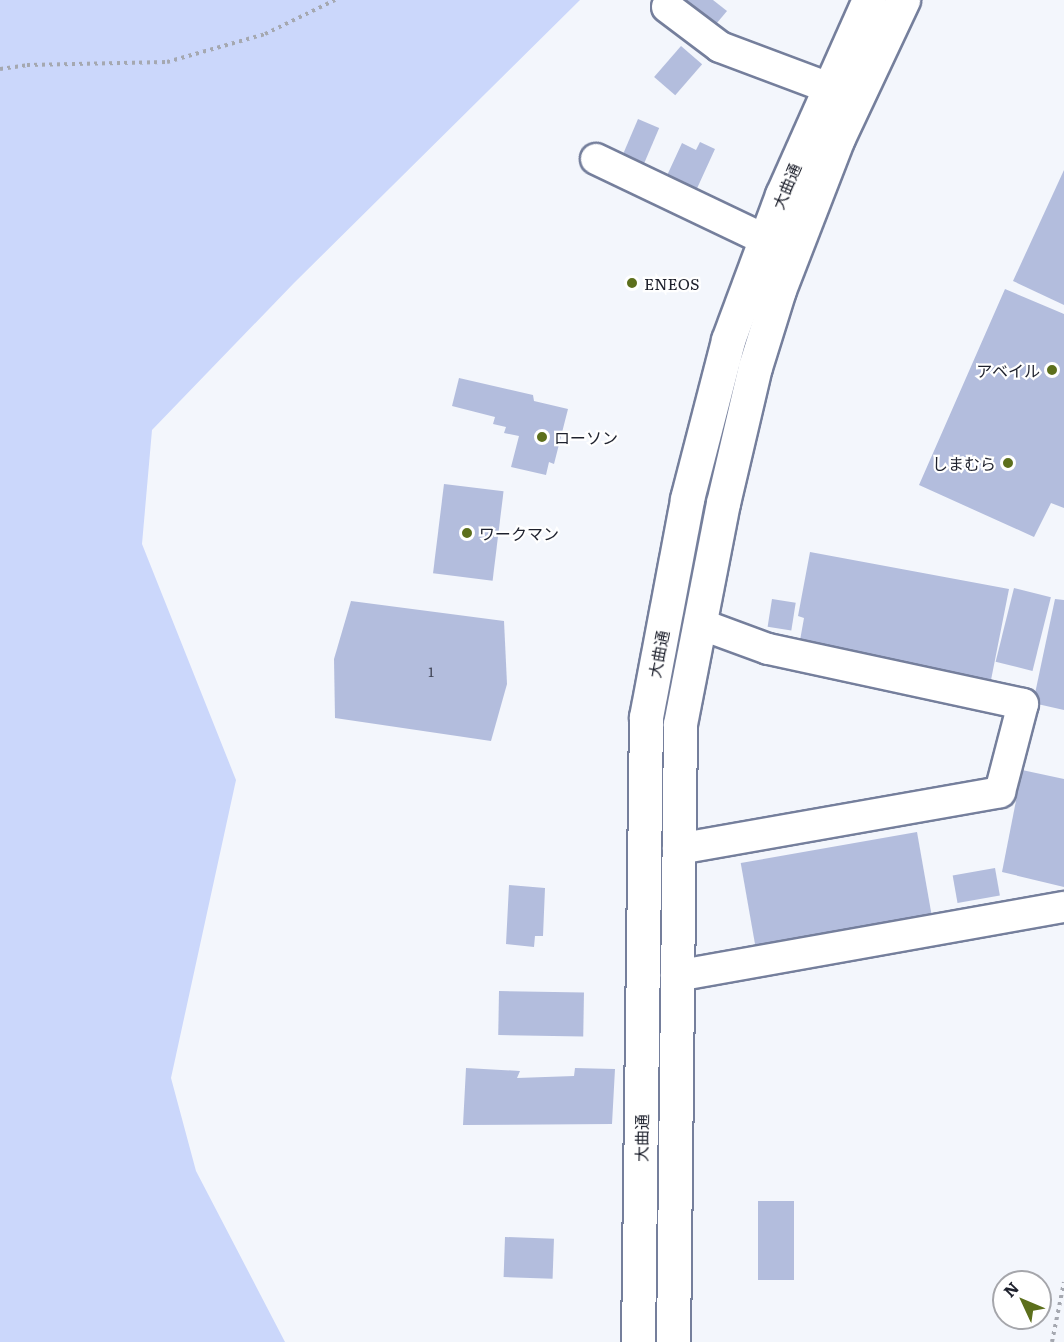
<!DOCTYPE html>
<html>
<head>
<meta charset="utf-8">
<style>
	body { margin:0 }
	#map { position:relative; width:1064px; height:1342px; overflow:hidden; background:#f3f6fc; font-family:Literata,"Noto Sans JP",serif }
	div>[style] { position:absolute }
	.green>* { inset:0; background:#cbd7fb }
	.building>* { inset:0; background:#b3bddd; transform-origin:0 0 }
	.path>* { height:4px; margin-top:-2px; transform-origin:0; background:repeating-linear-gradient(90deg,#a5a8b0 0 3px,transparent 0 7.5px) }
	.roads { filter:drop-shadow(2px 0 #757f9c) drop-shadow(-2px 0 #757f9c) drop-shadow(0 2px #757f9c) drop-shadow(0 -2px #757f9c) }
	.minor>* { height:30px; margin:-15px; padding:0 15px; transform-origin:15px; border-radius:15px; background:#fff }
	.major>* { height:33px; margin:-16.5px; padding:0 16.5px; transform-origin:16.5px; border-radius:16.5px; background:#fff }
	.dots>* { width:16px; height:16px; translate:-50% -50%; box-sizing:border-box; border:3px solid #fff; border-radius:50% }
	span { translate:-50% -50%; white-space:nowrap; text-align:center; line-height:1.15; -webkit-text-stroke:4.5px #fff; paint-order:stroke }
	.number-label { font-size:14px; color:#434859 }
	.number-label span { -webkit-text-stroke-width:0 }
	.street-label { font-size:16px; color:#1e212d }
	.poi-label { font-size:16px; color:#1e212d }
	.left { translate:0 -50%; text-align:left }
	.right { translate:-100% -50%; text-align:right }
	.north { position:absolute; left:992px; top:1270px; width:60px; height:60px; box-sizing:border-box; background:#fff; border:2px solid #a5a6ab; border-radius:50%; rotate:314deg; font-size:16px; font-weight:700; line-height:24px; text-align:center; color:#1e212d }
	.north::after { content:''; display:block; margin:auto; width:21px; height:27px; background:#5c6f1c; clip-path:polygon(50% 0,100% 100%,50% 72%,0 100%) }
</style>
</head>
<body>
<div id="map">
	<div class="green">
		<i style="clip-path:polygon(0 0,580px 0,294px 283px,152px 430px,142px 544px,236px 780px,171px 1078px,196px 1171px,285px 1342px,0 1342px)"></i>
	</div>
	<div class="building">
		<i style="clip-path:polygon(675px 0,713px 0,727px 11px,711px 30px)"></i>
		<i style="left:681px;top:46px;width:28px;height:41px;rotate:41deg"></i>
		<i style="left:638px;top:119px;width:23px;height:46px;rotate:23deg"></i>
		<i style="clip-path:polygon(700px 142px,715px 149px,694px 195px,664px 182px,682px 143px,696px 150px)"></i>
		<i style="clip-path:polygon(1064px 170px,1064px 305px,1013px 281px)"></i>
		<i style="clip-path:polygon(1005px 289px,1064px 314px,1064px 508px,1051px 503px,1034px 537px,919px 485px)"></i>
		<i style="clip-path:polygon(459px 378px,533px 395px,534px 401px,568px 409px,554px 464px,549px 462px,546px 475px,511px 467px,519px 436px,504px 433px,506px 427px,493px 424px,495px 417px,452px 406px)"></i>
		<i style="left:444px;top:484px;width:60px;height:90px;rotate:7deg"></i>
		<i style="clip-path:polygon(810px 552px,1009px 589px,991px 680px,799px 646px,804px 618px,798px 616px)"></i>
		<i style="left:1014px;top:588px;width:38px;height:76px;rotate:14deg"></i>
		<i style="left:772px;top:599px;width:24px;height:28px;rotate:9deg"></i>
		<i style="clip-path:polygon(1055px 599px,1064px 600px,1064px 710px,1033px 703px)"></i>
		<i style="clip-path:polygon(351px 601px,504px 621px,507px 684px,491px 741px,335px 718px,334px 659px)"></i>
		<i style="clip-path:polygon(1022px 770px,1064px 779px,1064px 887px,1002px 872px)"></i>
		<i style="left:917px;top:832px;width:83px;height:179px;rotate:80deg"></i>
		<i style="left:995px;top:868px;width:28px;height:43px;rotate:80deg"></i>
		<i style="clip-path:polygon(509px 885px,545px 888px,543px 936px,535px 936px,534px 947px,506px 944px)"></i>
		<i style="left:499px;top:991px;width:85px;height:44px;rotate:1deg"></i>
		<i style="clip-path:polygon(466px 1068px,520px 1071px,517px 1078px,574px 1076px,575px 1068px,615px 1069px,612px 1124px,463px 1125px)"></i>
		<i style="left:758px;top:1201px;width:36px;height:79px"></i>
		<i style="left:505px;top:1237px;width:49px;height:40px;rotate:2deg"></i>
	</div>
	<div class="path">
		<i style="left:0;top:69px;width:27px;rotate:-8deg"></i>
		<i style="left:27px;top:65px;width:140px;rotate:-1.2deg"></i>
		<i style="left:167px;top:62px;width:102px;rotate:-15.9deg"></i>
		<i style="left:265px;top:34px;width:78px;rotate:-25.9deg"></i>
		<i style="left:1052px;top:1342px;width:61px;rotate:-78.7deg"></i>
	</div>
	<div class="roads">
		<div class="minor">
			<i style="left:667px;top:7px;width:66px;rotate:37deg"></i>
			<i style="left:720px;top:47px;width:116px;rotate:20.6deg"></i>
			<i style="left:596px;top:159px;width:186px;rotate:25.5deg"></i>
			<i style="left:678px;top:849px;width:327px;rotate:-10deg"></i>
			<i style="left:1000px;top:792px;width:91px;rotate:-75.4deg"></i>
			<i style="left:1023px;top:704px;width:261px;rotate:-167.8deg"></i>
			<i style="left:768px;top:649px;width:72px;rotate:-159.8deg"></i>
			<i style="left:676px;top:976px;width:394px;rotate:-10.1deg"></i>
		</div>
		<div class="major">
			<i style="left:638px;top:1342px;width:625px;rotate:-89.27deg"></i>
			<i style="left:646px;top:717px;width:222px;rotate:-79.3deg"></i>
			<i style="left:687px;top:499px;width:164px;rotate:-75.5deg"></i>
			<i style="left:728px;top:340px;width:155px;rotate:-69.6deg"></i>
			<i style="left:782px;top:195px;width:214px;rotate:-66deg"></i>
			<i style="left:673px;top:1342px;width:618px;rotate:-89.35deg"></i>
			<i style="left:680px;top:724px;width:225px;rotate:-79deg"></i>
			<i style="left:723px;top:503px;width:140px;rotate:-76.8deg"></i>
			<i style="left:755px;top:367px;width:81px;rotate:-72.7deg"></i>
			<i style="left:779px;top:290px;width:163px;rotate:-68.8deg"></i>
			<i style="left:838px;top:138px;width:153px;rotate:-64.8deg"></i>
		</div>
	</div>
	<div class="dots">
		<i style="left:632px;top:283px;background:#5c6f1c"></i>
		<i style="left:1052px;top:370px;background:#5c6f1c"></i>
		<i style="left:542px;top:437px;background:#5c6f1c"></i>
		<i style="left:1008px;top:463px;background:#5c6f1c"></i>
		<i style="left:467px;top:533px;background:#5c6f1c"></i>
	</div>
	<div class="number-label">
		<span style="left:431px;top:671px">1</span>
	</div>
	<div class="street-label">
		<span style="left:786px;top:186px;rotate:-67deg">大曲通</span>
		<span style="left:658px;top:654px;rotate:-79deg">大曲通</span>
		<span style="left:641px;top:1138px;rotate:-89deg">大曲通</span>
	</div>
	<div class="poi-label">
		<span class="left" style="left:644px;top:283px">ENEOS</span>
		<span class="right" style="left:1040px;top:370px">アベイル</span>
		<span class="left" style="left:554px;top:437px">ローソン</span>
		<span class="right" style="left:996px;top:463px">しまむら</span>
		<span class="left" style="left:479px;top:533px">ワークマン</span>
	</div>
	<div class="north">N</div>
</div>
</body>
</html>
